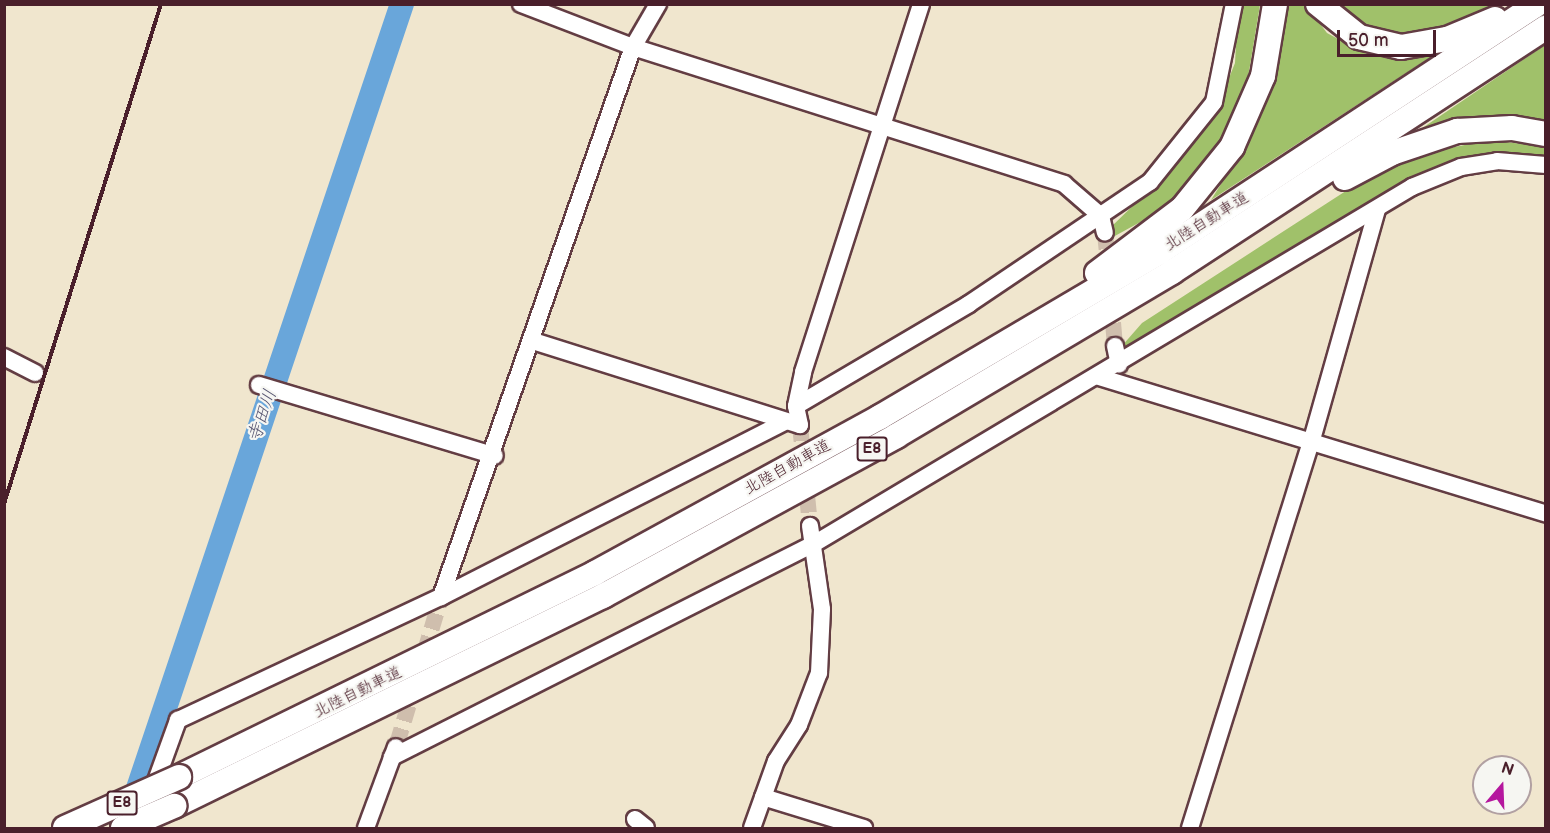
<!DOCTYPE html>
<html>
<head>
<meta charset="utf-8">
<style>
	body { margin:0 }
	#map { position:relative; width:1550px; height:833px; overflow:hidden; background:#f0e6ce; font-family:"Balsamiq Sans","Klee One",sans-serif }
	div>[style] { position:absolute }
	.green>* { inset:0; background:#a0c16a }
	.river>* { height:24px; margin:-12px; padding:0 12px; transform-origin:12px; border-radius:12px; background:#69a6da }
	.minor-tunnel>* { height:16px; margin-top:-8px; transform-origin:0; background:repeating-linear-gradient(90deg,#cfbead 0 16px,transparent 0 24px) }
	.roads { filter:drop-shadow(2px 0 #633d43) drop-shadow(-2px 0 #633d43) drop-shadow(0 2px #633d43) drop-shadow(0 -2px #633d43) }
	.minor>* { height:16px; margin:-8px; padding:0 8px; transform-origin:8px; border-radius:8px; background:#fff }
	.highway>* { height:24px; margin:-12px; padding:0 12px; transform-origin:12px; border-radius:12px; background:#fff }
	.rail>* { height:4px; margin:-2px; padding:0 2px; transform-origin:2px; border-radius:2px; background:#4a1f2b }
	.bridges { filter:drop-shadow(2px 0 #633d43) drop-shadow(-2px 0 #633d43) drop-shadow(0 2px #633d43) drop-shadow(0 -2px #633d43) }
	.highway-bridge>* { height:24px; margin:-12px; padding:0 12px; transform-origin:12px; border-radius:12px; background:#fff }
	span { translate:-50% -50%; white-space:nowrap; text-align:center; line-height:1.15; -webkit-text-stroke:4.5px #f6f6f2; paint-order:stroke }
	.shield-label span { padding:2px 4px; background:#f6f6f2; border:2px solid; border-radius:4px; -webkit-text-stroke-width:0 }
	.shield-label { font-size:15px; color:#4a1f2b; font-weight:700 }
	.street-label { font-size:16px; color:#4a1f2b }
	.water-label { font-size:18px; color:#565571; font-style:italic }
	.frame { position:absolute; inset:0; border:6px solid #4a1f2b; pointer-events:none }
	.north { position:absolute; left:1472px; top:755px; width:60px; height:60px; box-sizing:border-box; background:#f6f6f2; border:2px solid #b1a0a2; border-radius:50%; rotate:19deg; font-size:16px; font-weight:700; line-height:24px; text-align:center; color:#4a1f2b }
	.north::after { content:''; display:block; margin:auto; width:21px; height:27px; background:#b5179e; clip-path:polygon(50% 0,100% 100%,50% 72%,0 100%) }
	.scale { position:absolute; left:1337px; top:30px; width:99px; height:27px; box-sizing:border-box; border:3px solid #4a1f2b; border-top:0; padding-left:8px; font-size:18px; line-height:21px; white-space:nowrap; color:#4a1f2b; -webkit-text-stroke:4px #f6f6f2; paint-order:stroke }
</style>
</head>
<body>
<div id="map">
	<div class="green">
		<i style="clip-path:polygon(1238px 5px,1260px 5px,1245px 96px,1217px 150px,1166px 208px,1113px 237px,1111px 227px,1181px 159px,1217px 108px,1235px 63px)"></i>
		<i style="clip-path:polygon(1281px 5px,1306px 5px,1327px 33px,1364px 53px,1396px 59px,1437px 53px,1211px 200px,1241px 152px)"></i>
		<i style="clip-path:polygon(1327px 5px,1493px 5px,1464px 24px,1382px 40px)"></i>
		<i style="clip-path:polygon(1545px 45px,1545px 125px,1415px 133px)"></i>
		<i style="clip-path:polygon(1490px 140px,1545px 147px,1545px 164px,1485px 155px,1442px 165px,1127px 356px,1121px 347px,1142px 323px,1352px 187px,1414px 155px)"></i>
	</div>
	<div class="river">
		<i style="left:130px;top:812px;width:853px;rotate:-71.4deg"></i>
	</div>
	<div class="minor-tunnel">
		<i style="left:1105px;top:233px;width:40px;rotate:84.3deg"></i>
		<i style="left:1111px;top:299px;width:47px;rotate:85.1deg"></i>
		<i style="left:800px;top:425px;width:101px;rotate:84.3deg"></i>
		<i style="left:397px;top:744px;width:153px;rotate:-73.3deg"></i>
	</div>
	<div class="roads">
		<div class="minor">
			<i style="left:521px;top:4px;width:120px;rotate:21deg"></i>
			<i style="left:633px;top:47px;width:452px;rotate:17.6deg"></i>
			<i style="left:1064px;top:184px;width:49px;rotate:40.9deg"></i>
			<i style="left:1101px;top:216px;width:17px;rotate:77deg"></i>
			<i style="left:533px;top:341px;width:280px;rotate:17.5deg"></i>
			<i style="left:800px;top:425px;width:19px;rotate:-102deg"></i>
			<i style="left:796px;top:406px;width:35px;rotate:-78deg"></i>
			<i style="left:803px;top:372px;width:386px;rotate:-72.2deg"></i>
			<i style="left:1115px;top:346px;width:19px;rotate:78deg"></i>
			<i style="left:4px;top:357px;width:35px;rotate:27deg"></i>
			<i style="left:1099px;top:377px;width:468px;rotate:17deg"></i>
			<i style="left:259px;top:385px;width:246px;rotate:16.7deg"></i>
			<i style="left:796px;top:406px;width:201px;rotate:-30.5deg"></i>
			<i style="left:969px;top:304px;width:218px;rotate:-34deg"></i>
			<i style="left:1150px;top:182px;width:102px;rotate:-51.3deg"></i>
			<i style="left:1214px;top:102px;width:100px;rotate:-78.5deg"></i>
			<i style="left:441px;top:597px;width:583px;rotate:-70.76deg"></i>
			<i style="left:633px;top:47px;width:50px;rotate:-59.8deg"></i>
			<i style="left:392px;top:757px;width:470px;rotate:-26.8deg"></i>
			<i style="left:812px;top:545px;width:699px;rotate:-30.82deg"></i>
			<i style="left:1412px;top:187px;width:53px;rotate:-22.2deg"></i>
			<i style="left:1461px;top:167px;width:36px;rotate:-9deg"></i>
			<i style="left:1497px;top:161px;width:49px;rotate:4.7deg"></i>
			<i style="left:152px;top:792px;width:77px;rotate:-70.1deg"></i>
			<i style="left:178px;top:720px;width:290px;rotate:-25.1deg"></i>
			<i style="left:441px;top:597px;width:385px;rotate:-27deg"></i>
			<i style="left:763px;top:797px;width:106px;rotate:17.1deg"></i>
			<i style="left:635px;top:819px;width:14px;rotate:39deg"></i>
			<i style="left:366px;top:828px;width:86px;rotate:-69.7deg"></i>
			<i style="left:752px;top:828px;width:71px;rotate:-70.3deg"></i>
			<i style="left:776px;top:761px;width:43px;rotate:-57.4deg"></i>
			<i style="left:799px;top:725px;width:56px;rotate:-69deg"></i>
			<i style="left:819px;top:673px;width:64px;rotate:-87.3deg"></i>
			<i style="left:822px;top:609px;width:84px;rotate:-98.2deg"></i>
			<i style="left:1190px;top:828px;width:404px;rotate:-72.6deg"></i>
			<i style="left:1311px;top:443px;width:242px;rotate:-74.2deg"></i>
		</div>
		<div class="highway">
			<i style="left:1318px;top:4px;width:53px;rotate:38.8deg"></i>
			<i style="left:1359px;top:37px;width:43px;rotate:13.4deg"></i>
			<i style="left:1401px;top:47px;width:47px;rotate:-9.9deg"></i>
			<i style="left:1447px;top:39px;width:52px;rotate:-22.6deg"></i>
			<i style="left:1345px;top:178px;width:53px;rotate:-28deg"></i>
			<i style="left:1392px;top:153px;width:69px;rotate:-18.7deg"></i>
			<i style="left:1457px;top:131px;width:55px;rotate:-3.1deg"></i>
			<i style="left:1512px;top:128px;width:35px;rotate:10deg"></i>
			<i style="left:1097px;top:273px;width:106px;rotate:-37deg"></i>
			<i style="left:1182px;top:209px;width:80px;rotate:-51.1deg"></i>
			<i style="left:1232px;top:147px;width:77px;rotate:-66.4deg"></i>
			<i style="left:1263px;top:76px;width:73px;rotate:-80.5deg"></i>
			<i style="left:179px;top:777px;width:463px;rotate:-26.1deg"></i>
			<i style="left:595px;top:573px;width:325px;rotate:-28.7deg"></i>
			<i style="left:880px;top:417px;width:325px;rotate:-30.5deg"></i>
			<i style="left:1160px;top:252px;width:451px;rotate:-33.3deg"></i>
			<i style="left:174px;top:806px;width:478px;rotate:-26.1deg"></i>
			<i style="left:603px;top:596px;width:334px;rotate:-28.6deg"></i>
			<i style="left:896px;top:436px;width:321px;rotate:-30.7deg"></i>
			<i style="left:1172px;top:272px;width:447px;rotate:-33.2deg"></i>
		</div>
	</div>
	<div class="rail">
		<i style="left:4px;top:504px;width:524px;rotate:-72.57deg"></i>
	</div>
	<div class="bridges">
		<div class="highway-bridge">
			<i style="left:65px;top:828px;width:125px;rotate:-24.1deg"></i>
			<i style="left:123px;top:828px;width:56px;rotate:-23.3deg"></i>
		</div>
	</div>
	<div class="shield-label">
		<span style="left:872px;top:449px">E8</span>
		<span style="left:122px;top:803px">E8</span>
	</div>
	<div class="street-label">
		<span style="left:1207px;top:222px;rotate:-32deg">北陸自動車道</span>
		<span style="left:788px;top:468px;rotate:-29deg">北陸自動車道</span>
		<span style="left:358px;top:693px;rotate:-26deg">北陸自動車道</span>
	</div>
	<div class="water-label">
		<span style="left:263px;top:416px;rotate:-71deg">寺田川</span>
	</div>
	<div class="frame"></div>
	<div class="north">N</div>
	<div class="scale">50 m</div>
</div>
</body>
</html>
